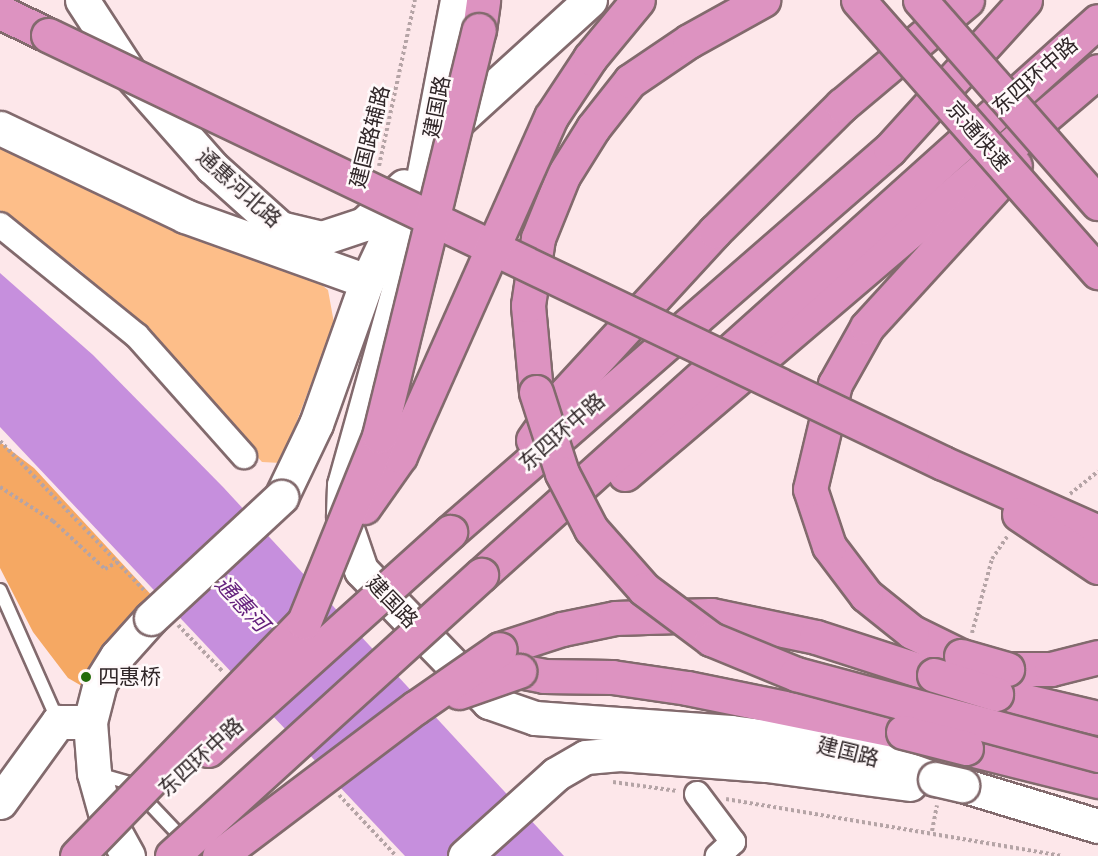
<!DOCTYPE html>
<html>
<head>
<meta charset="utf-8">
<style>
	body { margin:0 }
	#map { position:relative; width:1098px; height:856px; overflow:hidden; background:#fde7ea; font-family:"Source Serif 4","Noto Sans SC",serif }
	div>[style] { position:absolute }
	.green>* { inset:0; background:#fdbe89 }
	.forest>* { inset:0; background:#f5a863 }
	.water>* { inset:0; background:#c68fdd }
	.path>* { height:4px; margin-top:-2px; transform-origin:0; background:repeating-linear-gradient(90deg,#b5a4a6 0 3px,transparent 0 6px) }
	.roads { filter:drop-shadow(2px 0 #826a6d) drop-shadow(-2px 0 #826a6d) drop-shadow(0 2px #826a6d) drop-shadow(0 -2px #826a6d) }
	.lane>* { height:12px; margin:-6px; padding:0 6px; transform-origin:6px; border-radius:6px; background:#fff }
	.street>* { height:24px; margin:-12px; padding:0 12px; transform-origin:12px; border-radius:12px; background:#fff }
	.secondary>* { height:33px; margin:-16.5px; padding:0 16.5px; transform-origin:16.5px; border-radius:16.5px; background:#fff }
	.highway>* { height:33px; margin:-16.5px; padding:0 16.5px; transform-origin:16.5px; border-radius:16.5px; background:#dd93c1 }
	.bridges { filter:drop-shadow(2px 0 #826a6d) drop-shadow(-2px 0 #826a6d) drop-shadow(0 2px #826a6d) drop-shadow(0 -2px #826a6d) }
	.secondary-bridge>* { height:33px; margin:-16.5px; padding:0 16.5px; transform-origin:16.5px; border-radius:16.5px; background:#fff }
	.highway-bridge>* { height:33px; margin:-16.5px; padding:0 16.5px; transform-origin:16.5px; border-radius:16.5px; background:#dd93c1 }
	.dots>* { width:16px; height:16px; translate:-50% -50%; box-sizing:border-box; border:3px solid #fff9fa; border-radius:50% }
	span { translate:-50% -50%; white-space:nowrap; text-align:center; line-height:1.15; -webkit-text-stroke:5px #fff9fa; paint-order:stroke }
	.street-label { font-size:21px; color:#302628 }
	.poi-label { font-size:21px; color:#302628 }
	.left { translate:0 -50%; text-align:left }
	.water-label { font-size:22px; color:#65217d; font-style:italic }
</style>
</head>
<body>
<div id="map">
	<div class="green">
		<i style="clip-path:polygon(0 142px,297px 265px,328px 290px,334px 323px,281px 463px,262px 462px,152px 338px,81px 271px,0 210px)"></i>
	</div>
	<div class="forest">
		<i style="clip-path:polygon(0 442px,34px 468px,155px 599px,114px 632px,87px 689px,68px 678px,33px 632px,0 568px)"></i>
	</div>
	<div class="water">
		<i style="clip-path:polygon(0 273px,93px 355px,223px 487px,564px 856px,405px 856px,0 427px)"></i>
	</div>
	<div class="path">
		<i style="left:379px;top:166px;width:170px;rotate:-77.8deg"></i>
		<i style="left:0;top:441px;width:210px;rotate:46deg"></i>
		<i style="left:0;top:487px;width:63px;rotate:32.7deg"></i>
		<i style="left:53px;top:521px;width:71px;rotate:42.7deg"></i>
		<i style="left:105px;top:569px;width:14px;rotate:-30deg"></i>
		<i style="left:1070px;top:494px;width:36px;rotate:-39deg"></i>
		<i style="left:178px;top:625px;width:65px;rotate:46.2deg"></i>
		<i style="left:972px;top:633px;width:77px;rotate:-74.9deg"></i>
		<i style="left:992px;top:559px;width:27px;rotate:-56deg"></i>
		<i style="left:613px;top:782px;width:65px;rotate:8deg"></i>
		<i style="left:339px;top:795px;width:83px;rotate:46.9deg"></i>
		<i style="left:726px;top:799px;width:341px;rotate:9.6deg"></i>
		<i style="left:932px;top:831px;width:26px;rotate:-79deg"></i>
	</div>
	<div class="roads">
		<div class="lane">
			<i style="left:0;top:590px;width:143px;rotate:66.1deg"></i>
			<i style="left:98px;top:774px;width:33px;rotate:16deg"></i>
			<i style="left:130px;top:783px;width:100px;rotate:46.6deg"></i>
		</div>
		<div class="street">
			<i style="left:0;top:225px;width:176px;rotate:39deg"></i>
			<i style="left:137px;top:336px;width:161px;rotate:48.3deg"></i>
			<i style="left:697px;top:794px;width:60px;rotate:53.1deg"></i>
			<i style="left:733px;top:842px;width:21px;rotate:137deg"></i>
		</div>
		<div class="secondary">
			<i style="left:82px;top:0;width:88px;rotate:57deg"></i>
			<i style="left:130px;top:74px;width:124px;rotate:48.6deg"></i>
			<i style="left:212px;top:167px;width:91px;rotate:41.9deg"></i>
			<i style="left:280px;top:228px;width:43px;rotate:13.4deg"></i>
			<i style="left:322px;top:238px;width:44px;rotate:-18.4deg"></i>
			<i style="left:364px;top:224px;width:55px;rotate:-43.5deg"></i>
			<i style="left:457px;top:0;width:257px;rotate:100.8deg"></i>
			<i style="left:409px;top:252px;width:242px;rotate:105.6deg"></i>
			<i style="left:344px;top:485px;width:32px;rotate:92deg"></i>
			<i style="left:343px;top:517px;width:56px;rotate:71.2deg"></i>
			<i style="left:361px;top:570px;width:184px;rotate:45.9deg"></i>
			<i style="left:489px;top:702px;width:49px;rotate:19.2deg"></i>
			<i style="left:535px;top:718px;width:196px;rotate:4.1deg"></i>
			<i style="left:731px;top:732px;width:115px;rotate:7.5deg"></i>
			<i style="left:845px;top:747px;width:96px;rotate:19.6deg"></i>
			<i style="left:0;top:128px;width:205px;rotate:25.4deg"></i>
			<i style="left:185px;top:216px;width:193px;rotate:19.7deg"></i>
			<i style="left:445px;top:132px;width:196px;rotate:-42.3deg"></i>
			<i style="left:281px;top:497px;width:81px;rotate:-64.4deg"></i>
			<i style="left:316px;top:424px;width:152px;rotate:-70.4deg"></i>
			<i style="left:367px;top:281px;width:94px;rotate:-64.8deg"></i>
			<i style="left:962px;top:785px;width:142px;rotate:16.8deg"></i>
			<i style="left:0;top:802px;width:99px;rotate:-54.1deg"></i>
			<i style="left:58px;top:722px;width:32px"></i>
			<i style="left:128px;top:856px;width:46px;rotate:-118.8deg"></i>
			<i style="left:106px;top:816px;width:45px;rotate:-105.6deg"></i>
			<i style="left:94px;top:773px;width:51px;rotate:-94.5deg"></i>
			<i style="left:90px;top:722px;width:40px;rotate:-75.6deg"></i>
			<i style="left:100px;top:683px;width:32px;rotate:-58deg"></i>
			<i style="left:117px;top:656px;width:51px;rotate:-48.2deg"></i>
			<i style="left:465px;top:856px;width:122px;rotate:-42deg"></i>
			<i style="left:556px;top:774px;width:34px;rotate:-30deg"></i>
			<i style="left:586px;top:757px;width:34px;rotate:-5deg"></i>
			<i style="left:620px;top:754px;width:146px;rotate:4.3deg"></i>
			<i style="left:766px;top:765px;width:145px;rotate:7.5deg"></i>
		</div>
		<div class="highway">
			<i style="left:0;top:12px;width:53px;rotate:25.6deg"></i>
			<i style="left:479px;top:30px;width:30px;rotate:-82deg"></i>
			<i style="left:536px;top:392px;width:87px;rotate:-95.3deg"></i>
			<i style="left:528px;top:305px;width:68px;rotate:-81.5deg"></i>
			<i style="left:538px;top:238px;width:67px;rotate:-68deg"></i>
			<i style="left:563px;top:176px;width:57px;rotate:-58deg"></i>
			<i style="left:593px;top:128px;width:60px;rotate:-51.8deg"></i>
			<i style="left:630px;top:81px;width:71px;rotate:-34.1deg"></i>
			<i style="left:689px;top:41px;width:85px;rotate:-29deg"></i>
			<i style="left:533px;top:440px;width:57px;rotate:-54.9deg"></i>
			<i style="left:566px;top:393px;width:220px;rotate:-47.4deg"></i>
			<i style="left:715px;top:231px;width:179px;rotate:-44.8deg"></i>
			<i style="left:842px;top:105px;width:163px;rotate:-40deg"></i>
			<i style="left:625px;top:474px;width:621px;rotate:-40.43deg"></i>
			<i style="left:450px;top:532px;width:583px;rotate:-41.04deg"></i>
			<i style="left:890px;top:149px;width:201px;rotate:-47.8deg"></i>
			<i style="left:481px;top:575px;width:829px;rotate:-41.92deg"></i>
			<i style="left:500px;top:649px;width:65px;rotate:-17.9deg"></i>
			<i style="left:562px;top:629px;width:54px;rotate:-11.7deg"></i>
			<i style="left:615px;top:618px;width:96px;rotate:-1.8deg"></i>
			<i style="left:711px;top:615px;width:107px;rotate:11.8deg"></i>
			<i style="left:816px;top:637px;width:124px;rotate:17.9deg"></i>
			<i style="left:961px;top:656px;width:55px;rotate:-153.9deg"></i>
			<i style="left:912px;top:632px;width:59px;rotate:-141.2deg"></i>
			<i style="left:866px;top:595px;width:61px;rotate:-127.1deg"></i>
			<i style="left:829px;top:546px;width:60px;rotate:-108.4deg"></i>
			<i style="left:810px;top:489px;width:108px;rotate:-76.6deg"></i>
			<i style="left:835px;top:384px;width:65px;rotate:-60.7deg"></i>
			<i style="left:867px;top:327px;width:219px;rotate:-47.6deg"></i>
			<i style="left:1007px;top:669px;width:44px"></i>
			<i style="left:1051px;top:669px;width:49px;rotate:-14.3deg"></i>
			<i style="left:519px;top:671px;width:25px;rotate:11deg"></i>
			<i style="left:544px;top:676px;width:68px;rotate:0.8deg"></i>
			<i style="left:612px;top:677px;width:76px;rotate:8.3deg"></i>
			<i style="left:687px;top:688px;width:220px;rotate:11.5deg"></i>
			<i style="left:996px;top:694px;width:105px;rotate:13.2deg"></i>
			<i style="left:966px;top:748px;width:136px;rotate:14deg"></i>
		</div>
	</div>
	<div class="bridges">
		<div class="secondary-bridge">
			<i style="left:151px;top:618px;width:178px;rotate:-42.9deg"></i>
			<i style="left:935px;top:779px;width:28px;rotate:13deg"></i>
		</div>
		<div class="highway-bridge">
			<i style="left:858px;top:0;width:363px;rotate:48.6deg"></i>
			<i style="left:920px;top:0;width:270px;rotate:48.8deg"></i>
			<i style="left:48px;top:35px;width:992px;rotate:25.56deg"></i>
			<i style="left:943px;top:463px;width:170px;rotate:24deg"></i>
			<i style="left:536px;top:392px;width:85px;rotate:72.2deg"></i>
			<i style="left:562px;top:473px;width:63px;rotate:62.6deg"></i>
			<i style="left:591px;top:529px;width:80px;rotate:48.5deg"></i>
			<i style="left:644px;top:589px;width:84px;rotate:36.7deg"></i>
			<i style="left:711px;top:639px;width:92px;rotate:22.4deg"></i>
			<i style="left:796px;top:674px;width:313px;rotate:15deg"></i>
			<i style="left:364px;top:507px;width:62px;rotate:-54.8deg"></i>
			<i style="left:400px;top:456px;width:371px;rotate:-66deg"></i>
			<i style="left:551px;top:117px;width:71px;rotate:-56.5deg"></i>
			<i style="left:590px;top:58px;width:75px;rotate:-50.4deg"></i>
			<i style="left:1019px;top:514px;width:95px;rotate:33.9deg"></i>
			<i style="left:961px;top:656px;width:48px;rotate:15.8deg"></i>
			<i style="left:934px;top:675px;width:65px;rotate:17deg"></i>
			<i style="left:459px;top:692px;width:64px;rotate:-19.3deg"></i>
			<i style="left:903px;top:732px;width:65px;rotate:14.3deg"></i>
			<i style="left:208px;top:750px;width:326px;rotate:-42deg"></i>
			<i style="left:77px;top:856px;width:326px;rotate:-45.9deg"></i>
			<i style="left:304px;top:622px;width:201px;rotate:-68deg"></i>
			<i style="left:379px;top:436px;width:418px;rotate:-76.2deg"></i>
			<i style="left:172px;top:856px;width:418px;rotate:-42.3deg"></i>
			<i style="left:219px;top:856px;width:246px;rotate:-37.1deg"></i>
			<i style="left:415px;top:708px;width:103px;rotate:-34.8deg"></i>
		</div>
	</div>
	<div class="dots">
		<i style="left:86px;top:677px;background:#236c0b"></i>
	</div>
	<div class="street-label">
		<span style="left:1035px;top:76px;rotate:-41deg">东四环中路</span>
		<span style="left:437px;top:107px;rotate:-79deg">建国路</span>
		<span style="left:978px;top:136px;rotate:49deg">京通快速</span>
		<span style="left:370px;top:137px;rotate:-76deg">建国路辅路</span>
		<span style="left:239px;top:188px;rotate:42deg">通惠河北路</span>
		<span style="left:562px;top:432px;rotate:-41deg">东四环中路</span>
		<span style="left:392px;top:602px;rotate:46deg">建国路</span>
		<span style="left:848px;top:752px;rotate:14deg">建国路</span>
		<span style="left:201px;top:757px;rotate:-42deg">东四环中路</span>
	</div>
	<div class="poi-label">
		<span class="left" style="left:98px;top:677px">四惠桥</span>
	</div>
	<div class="water-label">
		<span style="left:242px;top:604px;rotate:47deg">通惠河</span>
	</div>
</div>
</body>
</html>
